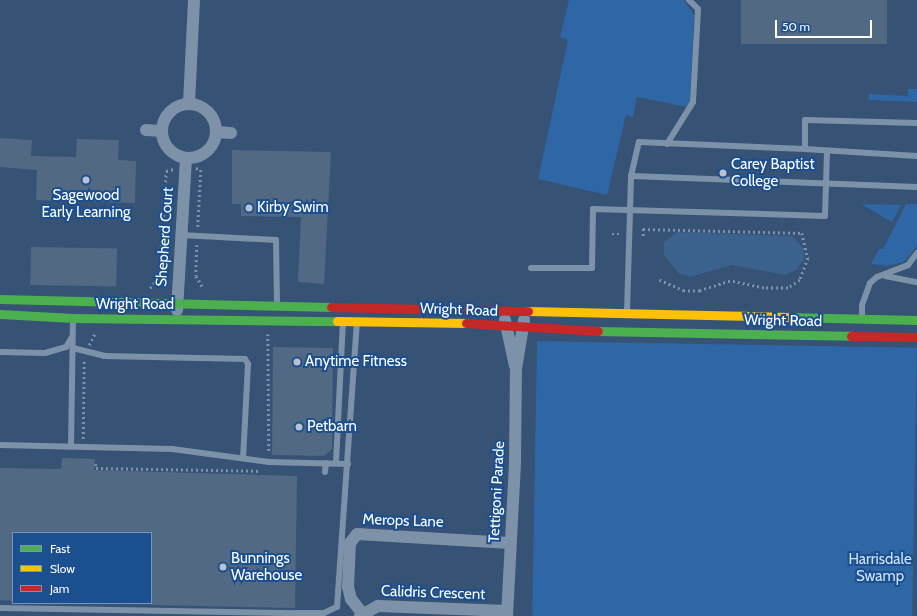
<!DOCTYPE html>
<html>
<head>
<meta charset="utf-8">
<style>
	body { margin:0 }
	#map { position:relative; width:917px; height:616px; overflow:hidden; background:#365274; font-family:Cabin,sans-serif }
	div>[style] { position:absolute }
	.green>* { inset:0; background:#2f66a5; transform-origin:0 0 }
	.water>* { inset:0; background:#3b618d }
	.building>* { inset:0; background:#526984; transform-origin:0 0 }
	.path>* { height:2.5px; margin-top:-1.25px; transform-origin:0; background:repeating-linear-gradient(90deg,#7d92a8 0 2px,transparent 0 5px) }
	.lane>* { height:6px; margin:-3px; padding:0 3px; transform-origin:3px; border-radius:3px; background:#7d92a8 }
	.street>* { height:12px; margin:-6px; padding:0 6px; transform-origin:6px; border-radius:6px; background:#7d92a8 }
	.street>.ring { margin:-6px; padding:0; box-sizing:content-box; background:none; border:12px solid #7d92a8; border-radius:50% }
	.fast>* { height:9px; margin:-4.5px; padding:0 4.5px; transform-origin:4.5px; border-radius:4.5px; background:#4caf50 }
	.slow>* { height:9px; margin:-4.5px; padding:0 4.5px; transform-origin:4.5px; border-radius:4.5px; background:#ffc107 }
	.jam>* { height:9px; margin:-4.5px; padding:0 4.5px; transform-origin:4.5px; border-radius:4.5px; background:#c62828 }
	.dots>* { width:11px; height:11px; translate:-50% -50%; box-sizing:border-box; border:2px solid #1b4f8f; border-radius:50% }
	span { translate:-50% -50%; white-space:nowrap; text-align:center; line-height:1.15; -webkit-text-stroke:4px #1b4f8f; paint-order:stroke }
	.poi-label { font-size:15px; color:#fff }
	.left { translate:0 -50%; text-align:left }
	.street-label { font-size:15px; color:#fff }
	.park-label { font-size:15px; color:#cfe3fa }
	.legend { position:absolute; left:12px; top:532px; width:140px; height:72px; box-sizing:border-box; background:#1b4f8f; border:1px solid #7695bc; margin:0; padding:5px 7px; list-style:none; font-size:12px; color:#fff }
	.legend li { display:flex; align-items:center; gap:8px; height:20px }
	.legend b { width:20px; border:1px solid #7695bc }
	.scale { position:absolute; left:775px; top:20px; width:97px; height:18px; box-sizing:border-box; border:2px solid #fff; border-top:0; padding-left:5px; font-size:12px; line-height:14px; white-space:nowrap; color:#fff; -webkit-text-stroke:3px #1b4f8f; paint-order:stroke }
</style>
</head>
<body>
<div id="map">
	<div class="green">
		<i style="clip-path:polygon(569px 0,684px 0,694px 15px,690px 101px,687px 107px,637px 97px,633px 117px,626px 115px,607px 195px,538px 179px,568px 40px,560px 37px)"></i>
		<i style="clip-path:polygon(908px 89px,917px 89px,917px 102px,869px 100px,869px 94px,908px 96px)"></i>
		<i style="clip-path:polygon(861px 204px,901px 205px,892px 222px)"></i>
		<i style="clip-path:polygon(906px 204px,917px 204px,917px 246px,904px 262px,887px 266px,871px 264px,879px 249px,883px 249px)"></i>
		<i style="left:537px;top:341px;width:380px;height:275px;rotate:1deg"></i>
	</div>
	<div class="water">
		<i style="clip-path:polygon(677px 232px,792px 236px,804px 249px,804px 260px,796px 270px,784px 275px,732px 265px,690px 277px,678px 273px,664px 255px,664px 242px)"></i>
	</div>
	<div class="building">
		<i style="left:741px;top:0;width:146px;height:44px"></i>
		<i style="clip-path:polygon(0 138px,32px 140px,31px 156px,76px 157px,77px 139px,119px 140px,118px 160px,136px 161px,135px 203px,36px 200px,37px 170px,0 167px)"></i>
		<i style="clip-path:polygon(232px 150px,331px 152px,324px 284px,298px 282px,301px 217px,241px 216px,241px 204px,232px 204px)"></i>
		<i style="left:31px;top:247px;width:86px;height:38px;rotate:1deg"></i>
		<i style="clip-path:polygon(273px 347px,333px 348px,332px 449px,324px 456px,272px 455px)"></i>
		<i style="clip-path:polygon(62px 458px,95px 459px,94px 470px,297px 476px,295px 608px,151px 605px,151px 533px,13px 533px,13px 601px,0 600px,0 468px,61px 469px)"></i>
	</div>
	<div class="path">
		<i style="left:196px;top:168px;width:5px;rotate:22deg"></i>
		<i style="left:201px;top:170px;width:58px;rotate:93deg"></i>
		<i style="left:612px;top:234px;width:8px"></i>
		<i style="left:643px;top:236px;width:7px;rotate:-90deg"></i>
		<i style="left:643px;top:229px;width:159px;rotate:1.4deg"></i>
		<i style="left:802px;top:233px;width:26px;rotate:77deg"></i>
		<i style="left:808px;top:258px;width:23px;rotate:110deg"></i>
		<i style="left:800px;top:280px;width:14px;rotate:146deg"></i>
		<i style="left:788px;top:288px;width:24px;rotate:180deg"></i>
		<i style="left:764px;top:288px;width:35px;rotate:-168deg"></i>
		<i style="left:730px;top:281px;width:32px;rotate:162deg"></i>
		<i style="left:700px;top:291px;width:16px;rotate:180deg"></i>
		<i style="left:684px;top:291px;width:27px;rotate:-156deg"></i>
		<i style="left:197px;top:245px;width:31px;rotate:92deg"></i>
		<i style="left:196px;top:276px;width:15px;rotate:58deg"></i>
		<i style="left:150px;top:288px;width:14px;rotate:-51deg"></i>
		<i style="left:159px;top:277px;width:106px;rotate:-86.2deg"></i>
		<i style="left:166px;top:171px;width:8px;rotate:-14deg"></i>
		<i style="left:268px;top:334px;width:119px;rotate:89.5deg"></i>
		<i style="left:89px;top:345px;width:13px;rotate:-63deg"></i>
		<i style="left:83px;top:439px;width:79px;rotate:-89.3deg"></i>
		<i style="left:96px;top:464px;width:4px;rotate:90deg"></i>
		<i style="left:96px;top:468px;width:165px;rotate:1deg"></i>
	</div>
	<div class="lane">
		<i style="left:667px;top:144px;width:49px;rotate:-58.2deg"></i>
		<i style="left:693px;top:102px;width:93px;rotate:-86.9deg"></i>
		<i style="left:698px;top:9px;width:13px;rotate:-135deg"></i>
		<i style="left:805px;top:149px;width:112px;rotate:3.6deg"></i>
		<i style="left:631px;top:176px;width:286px;rotate:2.2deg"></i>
		<i style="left:181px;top:235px;width:95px;rotate:3deg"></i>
		<i style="left:276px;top:240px;width:64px;rotate:89.1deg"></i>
		<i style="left:531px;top:268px;width:61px"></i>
		<i style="left:592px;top:268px;width:59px;rotate:-89deg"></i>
		<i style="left:593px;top:209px;width:232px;rotate:1.7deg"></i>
		<i style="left:825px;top:216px;width:65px;rotate:-88.2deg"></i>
		<i style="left:885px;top:276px;width:33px;rotate:11deg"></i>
		<i style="left:627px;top:312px;width:136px;rotate:-88.3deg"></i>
		<i style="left:631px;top:176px;width:35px;rotate:-77deg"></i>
		<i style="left:639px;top:142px;width:166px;rotate:2.4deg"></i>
		<i style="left:805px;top:149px;width:29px;rotate:-90deg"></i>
		<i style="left:805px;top:120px;width:112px;rotate:1.5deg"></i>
		<i style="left:862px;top:318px;width:13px;rotate:-90deg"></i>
		<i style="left:862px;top:305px;width:23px;rotate:-70deg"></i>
		<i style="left:870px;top:283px;width:9px;rotate:-41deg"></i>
		<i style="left:877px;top:277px;width:33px;rotate:-21deg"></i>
		<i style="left:908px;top:265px;width:15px;rotate:-53deg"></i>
		<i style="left:73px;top:348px;width:32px;rotate:14deg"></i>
		<i style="left:104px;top:356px;width:141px;rotate:1.2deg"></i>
		<i style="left:245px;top:359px;width:6px;rotate:59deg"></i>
		<i style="left:248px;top:364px;width:94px;rotate:93deg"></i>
		<i style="left:0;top:352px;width:45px;rotate:1.3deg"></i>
		<i style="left:45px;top:353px;width:22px;rotate:-16deg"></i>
		<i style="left:66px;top:347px;width:12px;rotate:-59deg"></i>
		<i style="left:0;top:445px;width:172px;rotate:1.3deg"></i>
		<i style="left:172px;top:449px;width:98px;rotate:7.6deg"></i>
		<i style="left:269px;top:462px;width:79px;rotate:1.5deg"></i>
		<i style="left:71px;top:446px;width:128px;rotate:-89.1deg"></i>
		<i style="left:336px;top:463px;width:142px;rotate:-87.2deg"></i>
		<i style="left:325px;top:472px;width:9px;rotate:-84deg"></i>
		<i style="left:0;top:608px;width:295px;rotate:1deg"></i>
		<i style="left:295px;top:613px;width:29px"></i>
		<i style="left:324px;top:613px;width:14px;rotate:-25deg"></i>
		<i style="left:337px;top:607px;width:287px;rotate:-86deg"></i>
	</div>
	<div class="street">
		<i style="left:189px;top:103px;width:103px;rotate:-87.2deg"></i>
		<i class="ring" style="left:162px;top:104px;width:42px;height:42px"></i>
		<i style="left:146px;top:130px;width:16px;rotate:4deg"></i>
		<i style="left:217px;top:132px;width:14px;rotate:4deg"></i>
		<i style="left:177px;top:310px;width:152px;rotate:-86.6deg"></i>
		<i style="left:505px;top:320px;width:47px;rotate:77.7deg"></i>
		<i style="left:362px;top:613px;width:18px;rotate:-128deg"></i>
		<i style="left:351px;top:599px;width:12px;rotate:-104deg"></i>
		<i style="left:348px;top:587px;width:44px;rotate:-87.4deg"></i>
		<i style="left:350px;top:543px;width:11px;rotate:-52deg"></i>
		<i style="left:357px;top:534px;width:153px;rotate:3.4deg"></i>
		<i style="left:360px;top:616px;width:21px;rotate:-29deg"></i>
		<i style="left:378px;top:606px;width:129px;rotate:2.2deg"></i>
		<i style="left:507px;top:616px;width:154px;rotate:-87deg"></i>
		<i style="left:515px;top:462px;width:93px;rotate:-89.4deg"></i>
		<i style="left:516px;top:369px;width:50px;rotate:-80.7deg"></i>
	</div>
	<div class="fast">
		<i style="left:0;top:299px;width:331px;rotate:1.4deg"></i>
		<i style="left:0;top:314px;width:73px;rotate:3.1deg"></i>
		<i style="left:73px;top:318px;width:264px;rotate:0.7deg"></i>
		<i style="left:788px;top:317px;width:129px;rotate:1.3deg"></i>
		<i style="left:598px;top:331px;width:253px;rotate:1.1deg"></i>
	</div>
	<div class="slow">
		<i style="left:528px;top:311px;width:260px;rotate:1.3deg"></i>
		<i style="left:337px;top:321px;width:129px;rotate:0.9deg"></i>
	</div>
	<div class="jam">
		<i style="left:331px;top:307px;width:197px;rotate:1.2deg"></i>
		<i style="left:466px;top:323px;width:132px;rotate:3.5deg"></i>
		<i style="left:851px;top:336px;width:66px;rotate:0.9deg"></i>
	</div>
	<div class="dots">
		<i style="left:723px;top:173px;background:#b9c2ce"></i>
		<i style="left:86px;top:180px;background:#b9c2ce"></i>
		<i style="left:249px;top:208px;background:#b9c2ce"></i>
		<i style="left:297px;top:362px;background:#b9c2ce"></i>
		<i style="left:299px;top:427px;background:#b9c2ce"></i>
		<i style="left:223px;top:567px;background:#b9c2ce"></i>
	</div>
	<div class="poi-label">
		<span class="left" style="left:731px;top:173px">Carey Baptist<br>College</span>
		<span style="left:86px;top:204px">Sagewood<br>Early Learning</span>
		<span class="left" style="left:257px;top:208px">Kirby Swim</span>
		<span class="left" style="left:305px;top:362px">Anytime Fitness</span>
		<span class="left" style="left:307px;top:427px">Petbarn</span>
		<span class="left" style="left:231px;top:567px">Bunnings<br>Warehouse</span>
	</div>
	<div class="street-label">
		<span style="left:165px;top:237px;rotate:-86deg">Shepherd Court</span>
		<span style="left:135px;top:305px">Wright Road</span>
		<span style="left:459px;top:310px;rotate:2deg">Wright Road</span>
		<span style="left:783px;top:321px;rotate:1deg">Wright Road</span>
		<span style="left:497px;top:492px;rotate:-87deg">Tettigoni Parade</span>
		<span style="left:403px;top:521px;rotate:2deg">Merops Lane</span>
		<span style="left:433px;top:593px;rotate:2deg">Calidris Crescent</span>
	</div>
	<div class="park-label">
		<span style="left:880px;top:568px">Harrisdale<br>Swamp</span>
	</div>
	<ul class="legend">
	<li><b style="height:5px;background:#4caf50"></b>Fast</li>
	<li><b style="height:5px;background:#ffc107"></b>Slow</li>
	<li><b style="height:5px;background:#c62828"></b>Jam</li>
	</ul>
	<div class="scale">50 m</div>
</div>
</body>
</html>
